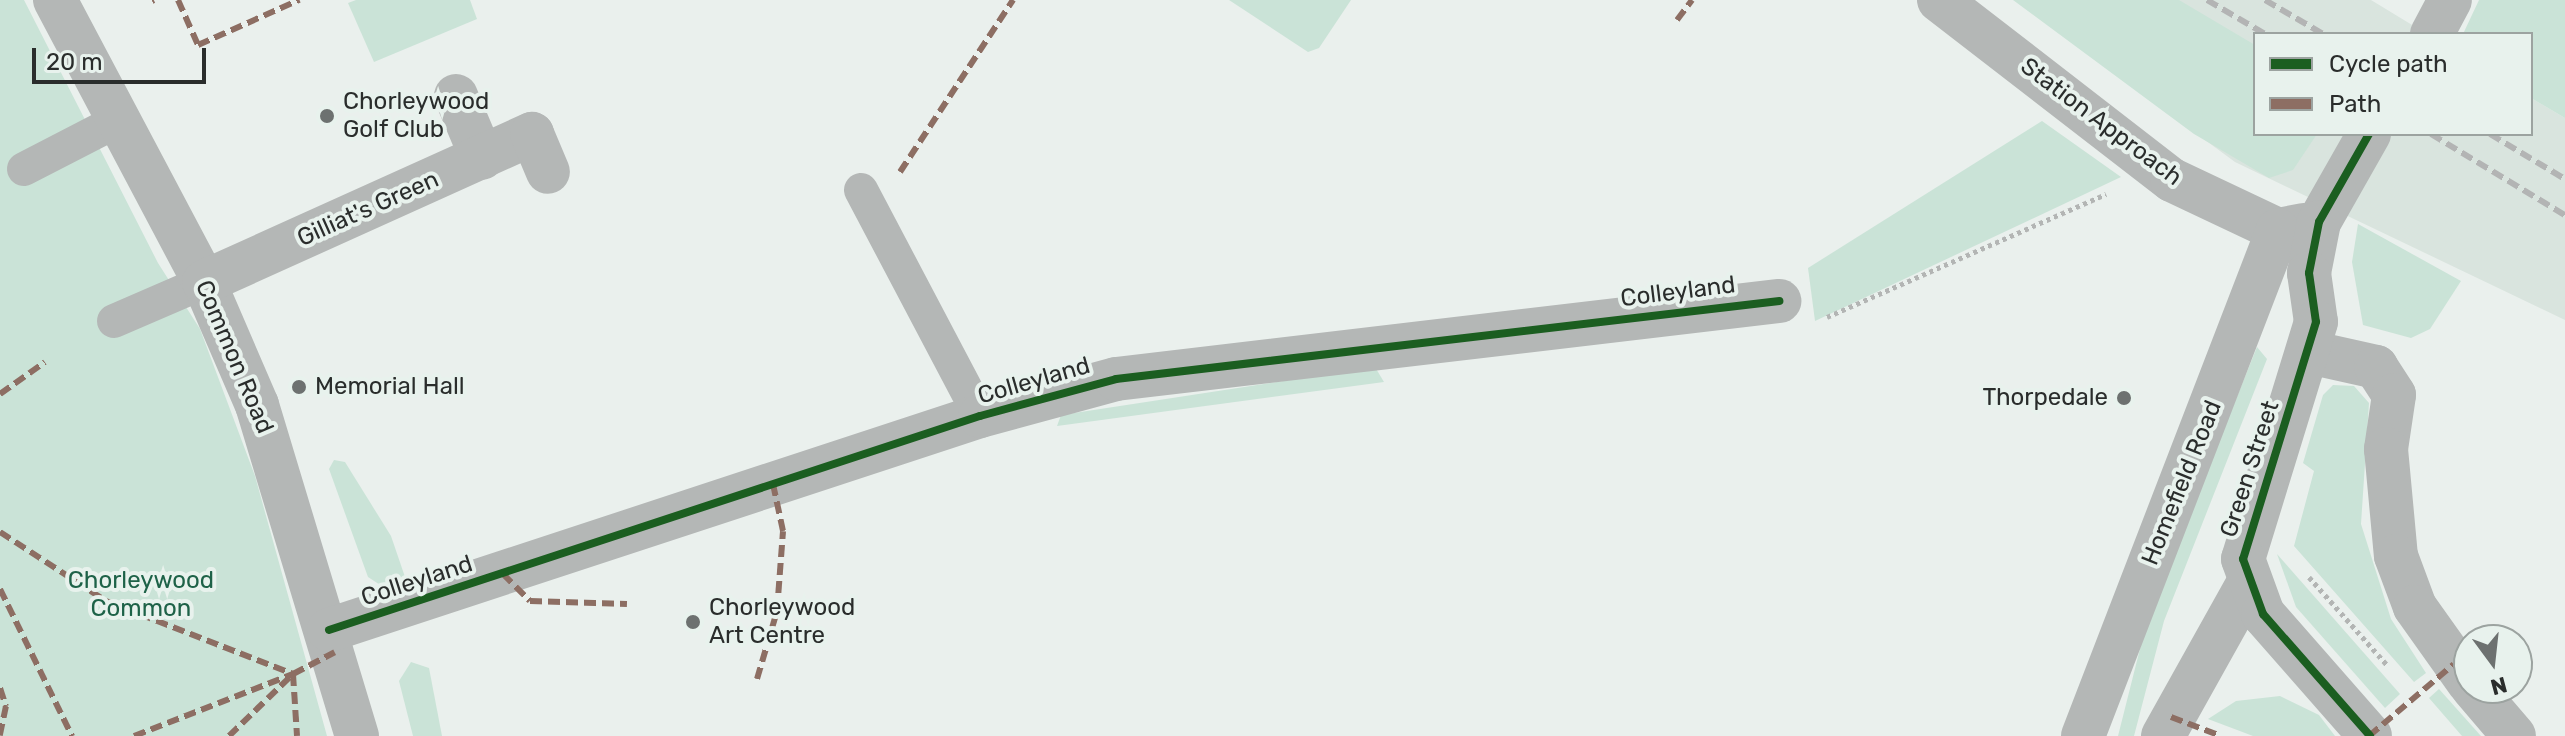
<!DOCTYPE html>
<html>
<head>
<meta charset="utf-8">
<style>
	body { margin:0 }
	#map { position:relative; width:2565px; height:736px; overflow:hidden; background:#eaf0ed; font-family:Rubik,sans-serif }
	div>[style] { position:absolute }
	.built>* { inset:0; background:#d9e4de }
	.green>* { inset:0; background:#cae3d7 }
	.path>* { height:5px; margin-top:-2.5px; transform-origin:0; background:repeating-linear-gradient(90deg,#b3b5b4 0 4px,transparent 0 8px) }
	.service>* { height:34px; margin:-17px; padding:0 17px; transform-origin:17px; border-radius:17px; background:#b4b7b6 }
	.minor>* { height:44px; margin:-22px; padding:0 22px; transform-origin:22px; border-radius:22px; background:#b4b7b6 }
	.tertiary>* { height:44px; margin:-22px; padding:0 22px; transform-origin:22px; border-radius:22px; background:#b4b7b6 }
	.rail>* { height:6px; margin-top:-3px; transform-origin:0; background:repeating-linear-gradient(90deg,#b3b4b4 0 12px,transparent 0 18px) }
	.quiet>* { height:6px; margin-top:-3px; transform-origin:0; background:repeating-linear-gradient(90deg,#8d6e63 0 12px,transparent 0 18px) }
	.cycleway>* { height:8px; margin:-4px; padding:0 4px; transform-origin:4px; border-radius:4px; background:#1b5e20 }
	.dots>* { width:22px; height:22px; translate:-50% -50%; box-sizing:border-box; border:4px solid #e8f2ed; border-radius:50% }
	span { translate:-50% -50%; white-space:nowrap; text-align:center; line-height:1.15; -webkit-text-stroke:8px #e8f2ed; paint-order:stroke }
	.poi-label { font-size:24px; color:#2a2d2c }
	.left { translate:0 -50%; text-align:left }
	.right { translate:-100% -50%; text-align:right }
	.street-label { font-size:24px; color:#2a2d2c }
	.park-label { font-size:24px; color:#1e6248 }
	.legend { position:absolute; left:2253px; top:32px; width:280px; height:104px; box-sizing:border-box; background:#e8f2ed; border:2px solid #9ca3a0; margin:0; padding:10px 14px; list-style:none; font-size:24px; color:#2a2d2c }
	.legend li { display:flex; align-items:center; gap:16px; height:40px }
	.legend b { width:40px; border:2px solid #9ca3a0 }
	.north { position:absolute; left:2453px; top:624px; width:80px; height:80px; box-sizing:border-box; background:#e8f2ed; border:2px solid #9ca3a0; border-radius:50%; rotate:165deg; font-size:22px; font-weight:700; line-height:32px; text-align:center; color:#2a2d2c }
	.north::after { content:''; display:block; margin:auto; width:28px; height:36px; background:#6d7170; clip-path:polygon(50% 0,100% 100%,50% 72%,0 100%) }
	.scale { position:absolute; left:32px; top:48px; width:174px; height:36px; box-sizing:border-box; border:4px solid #2a2d2c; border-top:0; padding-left:10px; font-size:24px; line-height:28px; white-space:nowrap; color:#2a2d2c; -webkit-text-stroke:6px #e8f2ed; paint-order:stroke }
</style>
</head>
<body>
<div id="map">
	<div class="built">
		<i style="clip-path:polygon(2015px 0,2371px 0,2427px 34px,2255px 34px,2255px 134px,2531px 134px,2531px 98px,2565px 118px,2565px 320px,2235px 162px)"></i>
	</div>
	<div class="green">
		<i style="clip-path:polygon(0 0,24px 0,158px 263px,200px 329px,255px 476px,327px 736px,0 736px)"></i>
		<i style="clip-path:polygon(356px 0,470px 0,477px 19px,374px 62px,348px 3px)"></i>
		<i style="clip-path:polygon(1229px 0,1351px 0,1319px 48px,1308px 52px)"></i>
		<i style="clip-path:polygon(2013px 0,2179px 0,2255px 45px,2255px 134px,2317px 134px,2293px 170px,2269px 178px,2194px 134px)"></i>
		<i style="clip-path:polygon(2479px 0,2565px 0,2565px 118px,2531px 98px,2531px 34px,2463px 34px)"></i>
		<i style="clip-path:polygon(2042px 121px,2121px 177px,1815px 321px,1808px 268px)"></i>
		<i style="clip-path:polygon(2358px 224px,2461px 281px,2430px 329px,2411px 338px,2363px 325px,2352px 262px)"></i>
		<i style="clip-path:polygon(2257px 347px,2267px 359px,2164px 621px,2134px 736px,2118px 736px,2148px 617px)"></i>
		<i style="clip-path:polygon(1375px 367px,1384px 382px,1057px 426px,1061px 415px)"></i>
		<i style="clip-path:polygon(2333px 385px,2354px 386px,2369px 403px,2361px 524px,2391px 619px,2426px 673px,2414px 682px,2294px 546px,2314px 471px,2303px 463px,2323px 395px)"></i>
		<i style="clip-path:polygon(334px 460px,345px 462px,391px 536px,405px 577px,391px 592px,368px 577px,329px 469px)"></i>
		<i style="clip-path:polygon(2277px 554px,2400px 694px,2385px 708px,2296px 607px)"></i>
		<i style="clip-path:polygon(411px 662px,429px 668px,442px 736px,413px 736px,399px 681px)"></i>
		<i style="clip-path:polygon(2439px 689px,2481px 736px,2462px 736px,2429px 698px)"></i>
		<i style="clip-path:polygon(2280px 696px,2319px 715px,2335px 736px,2253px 736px,2208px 719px,2236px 701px)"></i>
	</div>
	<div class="path">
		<i style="left:1827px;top:317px;width:305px;rotate:-23.8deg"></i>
		<i style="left:2309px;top:577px;width:118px;rotate:48.4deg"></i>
	</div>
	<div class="service">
		<i style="left:24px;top:169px;width:105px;rotate:-27.3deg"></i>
		<i style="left:861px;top:190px;width:255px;rotate:62.2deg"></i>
		<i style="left:114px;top:321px;width:98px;rotate:-23.4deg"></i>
	</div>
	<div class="minor">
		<i style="left:55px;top:0;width:319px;rotate:62.1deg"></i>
		<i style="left:204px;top:282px;width:134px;rotate:66.7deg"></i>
		<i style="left:257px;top:405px;width:346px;rotate:73.2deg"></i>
		<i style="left:1939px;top:0;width:294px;rotate:37.7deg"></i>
		<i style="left:2172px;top:180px;width:117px;rotate:25.3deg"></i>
		<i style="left:2278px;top:230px;width:26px;rotate:-11deg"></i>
		<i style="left:456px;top:96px;width:67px;rotate:67.2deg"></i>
		<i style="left:204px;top:282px;width:360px;rotate:-24.3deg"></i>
		<i style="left:532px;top:134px;width:41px;rotate:67.2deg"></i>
		<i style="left:2309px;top:352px;width:69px;rotate:12.6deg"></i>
		<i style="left:2376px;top:367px;width:33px;rotate:57deg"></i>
		<i style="left:2394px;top:395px;width:55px;rotate:98.4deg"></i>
		<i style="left:2386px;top:449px;width:107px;rotate:84.7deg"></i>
		<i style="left:2396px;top:556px;width:54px;rotate:69.6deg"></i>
		<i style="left:2415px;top:607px;width:93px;rotate:54.6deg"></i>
		<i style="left:329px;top:630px;width:685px;rotate:-18.2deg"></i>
		<i style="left:980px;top:416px;width:141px;rotate:-15.2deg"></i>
		<i style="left:1116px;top:379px;width:668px;rotate:-6.71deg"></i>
		<i style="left:2473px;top:688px;width:63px;rotate:49.5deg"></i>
		<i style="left:2083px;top:736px;width:542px;rotate:-68.92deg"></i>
		<i style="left:2163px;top:736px;width:172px;rotate:-60.8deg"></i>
	</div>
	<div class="tertiary">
		<i style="left:2432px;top:34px;width:38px;rotate:-62deg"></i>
		<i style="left:2369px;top:134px;width:101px;rotate:119.6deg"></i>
		<i style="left:2319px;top:222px;width:52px;rotate:101.1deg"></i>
		<i style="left:2309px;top:273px;width:49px;rotate:81.9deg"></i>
		<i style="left:2316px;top:322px;width:248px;rotate:107.1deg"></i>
		<i style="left:2243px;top:559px;width:59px;rotate:70deg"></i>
		<i style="left:2263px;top:614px;width:162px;rotate:48.7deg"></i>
	</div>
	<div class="rail">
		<i style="left:2207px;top:0;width:67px;rotate:30.4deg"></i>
		<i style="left:2265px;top:0;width:67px;rotate:30.4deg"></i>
		<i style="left:2431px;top:134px;width:157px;rotate:31.2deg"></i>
		<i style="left:2490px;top:134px;width:87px;rotate:31deg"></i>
	</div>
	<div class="quiet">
		<i style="left:178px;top:0;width:49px;rotate:66deg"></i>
		<i style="left:198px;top:45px;width:111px;rotate:-24deg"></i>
		<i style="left:152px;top:1px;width:2px;rotate:-27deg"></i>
		<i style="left:1677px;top:20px;width:25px;rotate:-53deg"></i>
		<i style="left:900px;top:172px;width:206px;rotate:-56.7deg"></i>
		<i style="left:0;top:394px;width:55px;rotate:-35.4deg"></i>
		<i style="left:0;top:532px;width:126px;rotate:33.1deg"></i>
		<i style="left:106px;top:601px;width:201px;rotate:21.3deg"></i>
		<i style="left:503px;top:574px;width:38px;rotate:45deg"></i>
		<i style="left:530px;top:601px;width:97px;rotate:1.8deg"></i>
		<i style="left:0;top:589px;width:164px;rotate:63.9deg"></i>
		<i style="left:293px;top:674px;width:62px;rotate:86.3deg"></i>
		<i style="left:757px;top:679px;width:71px;rotate:-73.6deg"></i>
		<i style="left:777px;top:611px;width:80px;rotate:-85.7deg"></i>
		<i style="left:783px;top:531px;width:48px;rotate:-102deg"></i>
		<i style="left:0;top:688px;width:19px;rotate:72deg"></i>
		<i style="left:6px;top:706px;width:30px;rotate:102deg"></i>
		<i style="left:2171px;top:717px;width:53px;rotate:20.8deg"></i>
		<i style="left:134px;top:736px;width:171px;rotate:-21.3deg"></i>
		<i style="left:229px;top:736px;width:89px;rotate:-44.1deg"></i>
		<i style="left:293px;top:674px;width:47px;rotate:-27.6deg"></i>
		<i style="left:2369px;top:736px;width:111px;rotate:-40.3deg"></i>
	</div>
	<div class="cycleway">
		<i style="left:2369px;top:134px;width:101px;rotate:119.6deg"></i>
		<i style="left:2319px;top:222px;width:52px;rotate:101.1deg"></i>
		<i style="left:2309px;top:273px;width:49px;rotate:81.9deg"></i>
		<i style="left:2316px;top:322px;width:248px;rotate:107.1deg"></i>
		<i style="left:2243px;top:559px;width:59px;rotate:70deg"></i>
		<i style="left:2263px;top:614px;width:162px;rotate:48.7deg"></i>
		<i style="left:329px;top:630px;width:685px;rotate:-18.2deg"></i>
		<i style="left:980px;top:416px;width:141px;rotate:-15.2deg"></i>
		<i style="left:1116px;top:379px;width:668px;rotate:-6.71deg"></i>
	</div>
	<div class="dots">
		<i style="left:327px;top:116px;background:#6d7170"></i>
		<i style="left:299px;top:387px;background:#6d7170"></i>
		<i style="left:2124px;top:398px;background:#6d7170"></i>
		<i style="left:693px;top:622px;background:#6d7170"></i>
	</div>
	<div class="poi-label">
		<span class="left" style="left:343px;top:116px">Chorleywood<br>Golf Club</span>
		<span class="left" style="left:315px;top:387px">Memorial Hall</span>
		<span class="right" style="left:2108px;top:398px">Thorpedale</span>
		<span class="left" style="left:709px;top:622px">Chorleywood<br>Art Centre</span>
	</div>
	<div class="street-label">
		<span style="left:2101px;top:122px;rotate:37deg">Station Approach</span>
		<span style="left:368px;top:209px;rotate:-24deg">Gilliat's Green</span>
		<span style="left:1678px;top:292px;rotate:-7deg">Colleyland</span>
		<span style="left:234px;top:357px;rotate:67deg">Common Road</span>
		<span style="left:1034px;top:381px;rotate:-16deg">Colleyland</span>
		<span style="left:2250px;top:469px;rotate:-72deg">Green Street</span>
		<span style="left:2182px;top:483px;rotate:-68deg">Homefield Road</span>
		<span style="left:417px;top:581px;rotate:-18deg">Colleyland</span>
	</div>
	<div class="park-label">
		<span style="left:141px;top:595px">Chorleywood<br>Common</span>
	</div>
	<ul class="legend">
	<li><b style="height:10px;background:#1b5e20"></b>Cycle path</li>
	<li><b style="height:10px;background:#8d6e63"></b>Path</li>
	</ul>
	<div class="north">N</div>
	<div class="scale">20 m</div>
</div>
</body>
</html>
